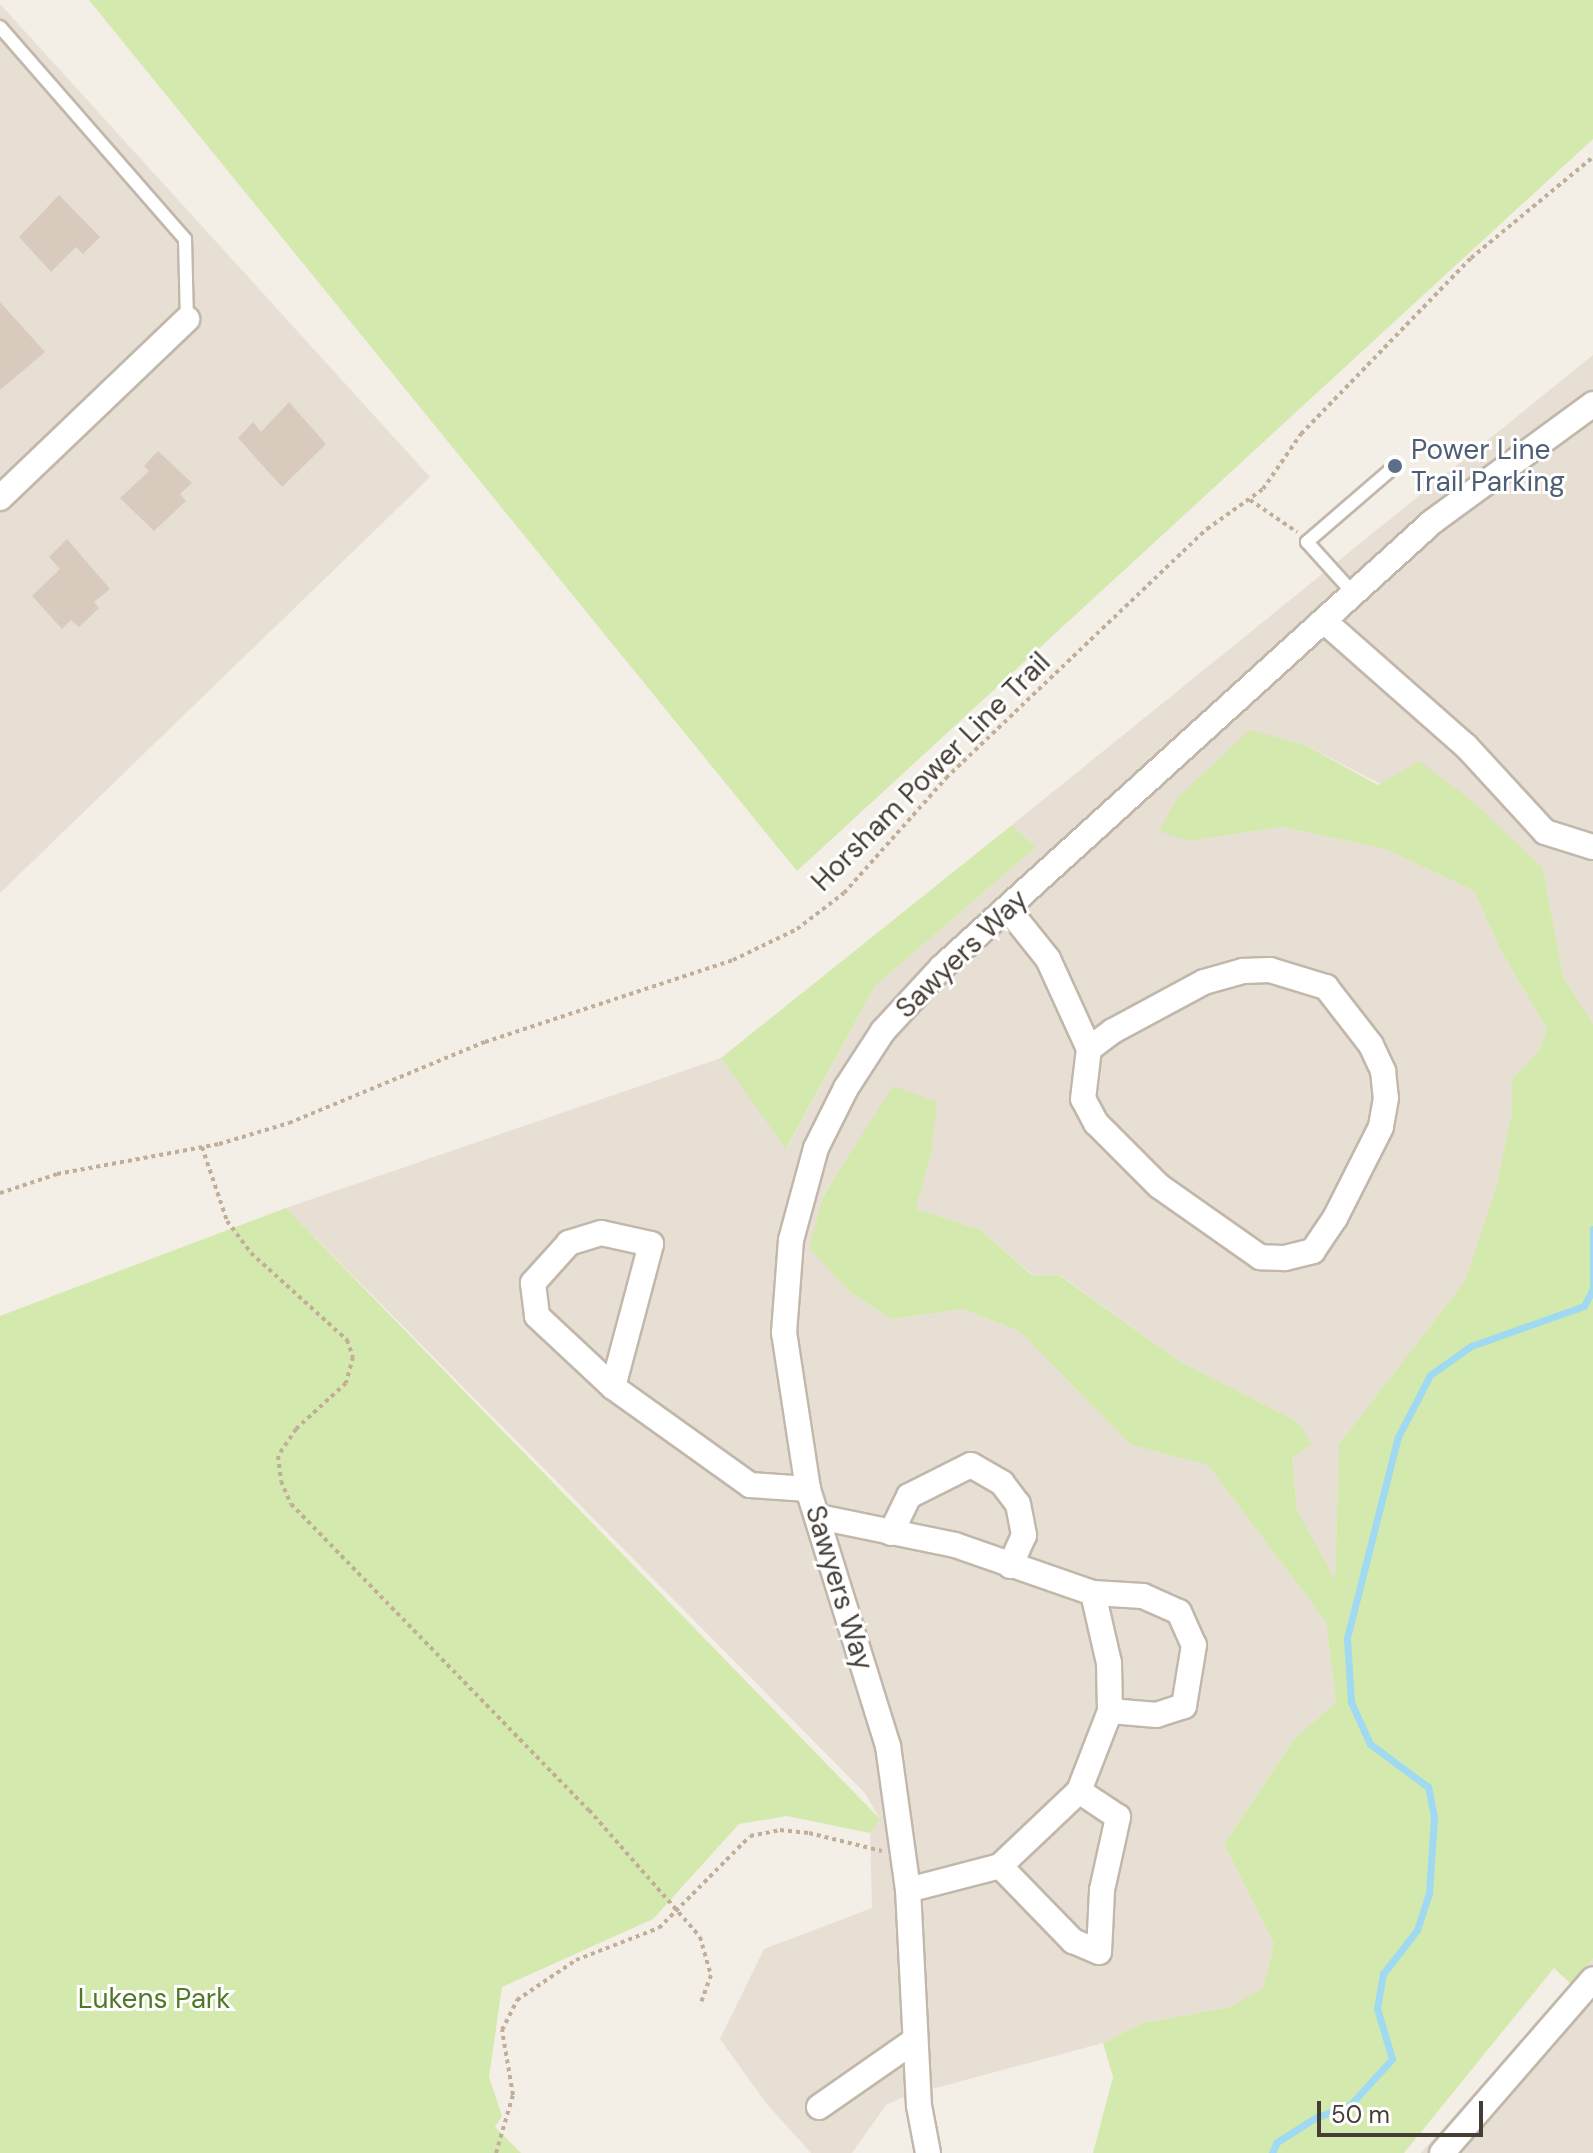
<!DOCTYPE html>
<html>
<head>
<meta charset="utf-8">
<style>
	body { margin:0 }
	#map { position:relative; width:1593px; height:2153px; overflow:hidden; background:#f3eee6; font-family:"DM Sans",sans-serif }
	div>[style] { position:absolute }
	.residential>* { inset:0; background:#e7dfd4 }
	.green>* { inset:0; background:#d4e9ad }
	.stream>* { height:7px; margin:-3.5px; padding:0 3.5px; transform-origin:3.5px; border-radius:3.5px; background:#a0d9f2 }
	.building>* { inset:0; background:#d8cbbe }
	.path>* { height:4px; margin-top:-2px; transform-origin:0; background:repeating-linear-gradient(90deg,#c1ae99 0 4px,transparent 0 8px) }
	.roads { filter:drop-shadow(2px 0 #c2b7ab) drop-shadow(-2px 0 #c2b7ab) drop-shadow(0 2px #c2b7ab) drop-shadow(0 -2px #c2b7ab) }
	.service>* { height:12px; margin:-6px; padding:0 6px; transform-origin:6px; border-radius:6px; background:#fff }
	.minor>* { height:24px; margin:-12px; padding:0 12px; transform-origin:12px; border-radius:12px; background:#fff }
	.dots>* { width:22px; height:22px; translate:-50% -50%; box-sizing:border-box; border:4px solid #fff; border-radius:50% }
	span { translate:-50% -50%; white-space:nowrap; text-align:center; line-height:1.15; -webkit-text-stroke:6px #fff; paint-order:stroke }
	.service-label { font-size:28px; color:#4e5e75 }
	.left { translate:0 -50%; text-align:left }
	.street-label { font-size:28px; color:#463d35 }
	.park-label { font-size:28px; color:#4f7927 }
	.scale { position:absolute; left:1317px; top:2101px; width:166px; height:36px; box-sizing:border-box; border:4px solid #463d35; border-top:0; padding-left:10px; font-size:24px; line-height:28px; white-space:nowrap; color:#463d35; -webkit-text-stroke:6px #fff; paint-order:stroke }
</style>
</head>
<body>
<div id="map">
	<div class="residential">
		<i style="clip-path:polygon(0 4px,430px 477px,0 893px)"></i>
		<i style="clip-path:polygon(1593px 355px,1593px 1024px,1563px 977px,1543px 868px,1305px 745px,1188px 841px,1282px 827px,1385px 849px,1474px 891px,1501px 951px,1547px 1029px,1539px 1051px,1512px 1079px,1512px 1110px,1497px 1184px,1465px 1281px,1339px 1444px,1335px 1582px,1297px 1510px,1292px 1457px,1298px 1422px,1179px 1361px,1060px 1275px,1034px 1276px,981px 1230px,916px 1209px,931px 1154px,853px 1150px,823px 1195px,810px 1248px,850px 1292px,891px 1319px,963px 1309px,1019px 1331px,1131px 1445px,1208px 1465px,1326px 1622px,1336px 1702px,1294px 1739px,1224px 1844px,1274px 1944px,1263px 1988px,1230px 2007px,1143px 2023px,1103px 2043px,906px 2096px,886px 2105px,852px 2153px,811px 2153px,766px 2103px,720px 2039px,764px 1949px,872px 1908px,870px 1833px,880px 1819px,865px 1793px,286px 1208px,721px 1058px,787px 1148px,875px 986px,1036px 847px,1012px 825px)"></i>
		<i style="clip-path:polygon(1593px 1959px,1593px 2153px,1421px 2153px,1571px 1984px)"></i>
	</div>
	<div class="green">
		<i style="clip-path:polygon(89px 0,1593px 0,1593px 139px,797px 871px)"></i>
		<i style="clip-path:polygon(1250px 730px,1305px 745px,1378px 785px,1419px 761px,1472px 801px,1543px 868px,1563px 977px,1593px 1024px,1593px 1959px,1571px 1984px,1554px 1968px,1404px 2153px,1093px 2153px,1113px 2077px,1103px 2043px,1143px 2023px,1230px 2007px,1263px 1988px,1274px 1944px,1224px 1844px,1294px 1739px,1336px 1702px,1326px 1622px,1208px 1465px,1131px 1445px,1019px 1331px,963px 1309px,891px 1319px,850px 1292px,809px 1248px,823px 1196px,893px 1086px,937px 1102px,931px 1154px,916px 1209px,981px 1230px,1033px 1276px,1059px 1275px,1179px 1361px,1298px 1422px,1312px 1444px,1292px 1457px,1297px 1510px,1335px 1580px,1339px 1444px,1465px 1281px,1497px 1184px,1512px 1110px,1512px 1079px,1539px 1051px,1547px 1029px,1501px 951px,1474px 891px,1385px 849px,1282px 827px,1188px 841px,1159px 831px,1178px 797px)"></i>
		<i style="clip-path:polygon(1012px 825px,1036px 847px,875px 986px,786px 1149px,721px 1058px)"></i>
		<i style="clip-path:polygon(286px 1208px,880px 1819px,870px 1833px,787px 1816px,739px 1824px,653px 1919px,502px 1987px,489px 2077px,502px 2116px,495px 2127px,521px 2153px,0 2153px,0 1316px)"></i>
	</div>
	<div class="stream">
		<i style="left:1272px;top:2153px;width:12px;rotate:-66deg"></i>
		<i style="left:1277px;top:2142px;width:45px;rotate:-32.3deg"></i>
		<i style="left:1315px;top:2118px;width:39px;rotate:-21deg"></i>
		<i style="left:1351px;top:2104px;width:61px;rotate:-47.7deg"></i>
		<i style="left:1392px;top:2059px;width:53px;rotate:-106.4deg"></i>
		<i style="left:1377px;top:2008px;width:35px;rotate:-80deg"></i>
		<i style="left:1383px;top:1974px;width:56px;rotate:-52.3deg"></i>
		<i style="left:1417px;top:1930px;width:38px;rotate:-72deg"></i>
		<i style="left:1429px;top:1894px;width:77px;rotate:-86.3deg"></i>
		<i style="left:1434px;top:1817px;width:31px;rotate:-101deg"></i>
		<i style="left:1428px;top:1787px;width:72px;rotate:-143.4deg"></i>
		<i style="left:1370px;top:1744px;width:46px;rotate:-114.3deg"></i>
		<i style="left:1351px;top:1702px;width:64px;rotate:-93.6deg"></i>
		<i style="left:1347px;top:1638px;width:207px;rotate:-75.8deg"></i>
		<i style="left:1398px;top:1437px;width:70px;rotate:-62.7deg"></i>
		<i style="left:1430px;top:1375px;width:50px;rotate:-35.3deg"></i>
		<i style="left:1471px;top:1346px;width:120px;rotate:-19.5deg"></i>
		<i style="left:1584px;top:1306px;width:20px;rotate:-63deg"></i>
		<i style="left:1593px;top:1288px;width:59px;rotate:-90deg"></i>
	</div>
	<div class="building">
		<i style="clip-path:polygon(59px 195px,100px 237px,83px 254px,76px 247px,51px 272px,19px 237px)"></i>
		<i style="clip-path:polygon(0 302px,45px 352px,0 390px)"></i>
		<i style="clip-path:polygon(289px 402px,326px 444px,282px 487px,238px 438px,253px 422px,261px 432px)"></i>
		<i style="clip-path:polygon(158px 451px,192px 483px,180px 494px,186px 501px,154px 531px,120px 498px,149px 471px,144px 466px)"></i>
		<i style="clip-path:polygon(67px 539px,110px 589px,94px 602px,99px 608px,79px 627px,71px 620px,62px 629px,32px 596px,60px 569px,49px 557px)"></i>
	</div>
	<div class="path">
		<i style="left:1250px;top:500px;width:57px;rotate:34.2deg"></i>
		<i style="left:202px;top:1147px;width:78px;rotate:71.3deg"></i>
		<i style="left:227px;top:1221px;width:40px;rotate:53deg"></i>
		<i style="left:251px;top:1253px;width:130px;rotate:42.2deg"></i>
		<i style="left:347px;top:1340px;width:18px;rotate:71deg"></i>
		<i style="left:353px;top:1357px;width:27px;rotate:105deg"></i>
		<i style="left:346px;top:1383px;width:68px;rotate:137.4deg"></i>
		<i style="left:296px;top:1429px;width:32px;rotate:124deg"></i>
		<i style="left:278px;top:1456px;width:25px;rotate:83deg"></i>
		<i style="left:281px;top:1481px;width:25px;rotate:67deg"></i>
		<i style="left:291px;top:1504px;width:427px;rotate:45.8deg"></i>
		<i style="left:589px;top:1810px;width:169px;rotate:48.8deg"></i>
		<i style="left:700px;top:1937px;width:40px;rotate:74deg"></i>
		<i style="left:711px;top:1975px;width:32px;rotate:110deg"></i>
		<i style="left:0;top:1193px;width:60px;rotate:-18.4deg"></i>
		<i style="left:57px;top:1174px;width:165px;rotate:-10.5deg"></i>
		<i style="left:219px;top:1144px;width:73px;rotate:-16.7deg"></i>
		<i style="left:289px;top:1123px;width:212px;rotate:-22.5deg"></i>
		<i style="left:485px;top:1042px;width:261px;rotate:-18.3deg"></i>
		<i style="left:733px;top:960px;width:71px;rotate:-25.8deg"></i>
		<i style="left:797px;top:929px;width:59px;rotate:-37.5deg"></i>
		<i style="left:844px;top:893px;width:154px;rotate:-48.4deg"></i>
		<i style="left:946px;top:778px;width:361px;rotate:-43.7deg"></i>
		<i style="left:1207px;top:529px;width:69px;rotate:-35.5deg"></i>
		<i style="left:1263px;top:489px;width:67px;rotate:-55.4deg"></i>
		<i style="left:1301px;top:434px;width:245px;rotate:-46deg"></i>
		<i style="left:1471px;top:258px;width:158px;rotate:-39.6deg"></i>
		<i style="left:496px;top:2153px;width:60px;rotate:-73.7deg"></i>
		<i style="left:513px;top:2095px;width:66px;rotate:-99.6deg"></i>
		<i style="left:502px;top:2030px;width:34px;rotate:-63deg"></i>
		<i style="left:517px;top:2000px;width:71px;rotate:-34.1deg"></i>
		<i style="left:576px;top:1960px;width:89px;rotate:-21.1deg"></i>
		<i style="left:659px;top:1928px;width:129px;rotate:-45.3deg"></i>
		<i style="left:750px;top:1836px;width:31px;rotate:-11deg"></i>
		<i style="left:780px;top:1830px;width:29px;rotate:6deg"></i>
		<i style="left:809px;top:1833px;width:75px;rotate:13.9deg"></i>
	</div>
	<div class="roads">
		<div class="service">
			<i style="left:0;top:27px;width:281px;rotate:48.9deg"></i>
			<i style="left:185px;top:239px;width:80px;rotate:88.6deg"></i>
			<i style="left:1354px;top:594px;width:70px;rotate:-132.1deg"></i>
			<i style="left:1307px;top:542px;width:116px;rotate:-40.8deg"></i>
		</div>
		<div class="minor">
			<i style="left:0;top:498px;width:259px;rotate:-43.7deg"></i>
			<i style="left:1324px;top:621px;width:189px;rotate:41.4deg"></i>
			<i style="left:1466px;top:746px;width:117px;rotate:47.4deg"></i>
			<i style="left:1545px;top:832px;width:50px;rotate:17.4deg"></i>
			<i style="left:1008px;top:909px;width:64px;rotate:51.3deg"></i>
			<i style="left:1048px;top:959px;width:99px;rotate:65.5deg"></i>
			<i style="left:1270px;top:970px;width:59px;rotate:16.9deg"></i>
			<i style="left:1326px;top:987px;width:73px;rotate:52.2deg"></i>
			<i style="left:1371px;top:1045px;width:29px;rotate:65deg"></i>
			<i style="left:1383px;top:1071px;width:27px;rotate:84deg"></i>
			<i style="left:1386px;top:1098px;width:29px;rotate:100deg"></i>
			<i style="left:1381px;top:1127px;width:102px;rotate:116.8deg"></i>
			<i style="left:1335px;top:1218px;width:40px;rotate:124deg"></i>
			<i style="left:1313px;top:1251px;width:30px;rotate:166deg"></i>
			<i style="left:1284px;top:1258px;width:24px;rotate:-178deg"></i>
			<i style="left:1260px;top:1257px;width:123px;rotate:-144.9deg"></i>
			<i style="left:1159px;top:1186px;width:89px;rotate:-135deg"></i>
			<i style="left:1096px;top:1123px;width:27px;rotate:-118deg"></i>
			<i style="left:1083px;top:1099px;width:50px;rotate:-83.2deg"></i>
			<i style="left:1089px;top:1049px;width:30px;rotate:-37deg"></i>
			<i style="left:1113px;top:1031px;width:103px;rotate:-28.3deg"></i>
			<i style="left:1204px;top:982px;width:41px;rotate:-15.8deg"></i>
			<i style="left:1243px;top:971px;width:27px;rotate:-2deg"></i>
			<i style="left:613px;top:1387px;width:148px;rotate:-75.1deg"></i>
			<i style="left:651px;top:1244px;width:51px;rotate:-167.6deg"></i>
			<i style="left:601px;top:1233px;width:34px;rotate:163deg"></i>
			<i style="left:569px;top:1243px;width:54px;rotate:132deg"></i>
			<i style="left:533px;top:1283px;width:33px;rotate:83deg"></i>
			<i style="left:537px;top:1316px;width:104px;rotate:43.1deg"></i>
			<i style="left:613px;top:1387px;width:168px;rotate:35.6deg"></i>
			<i style="left:750px;top:1485px;width:58px;rotate:3.9deg"></i>
			<i style="left:819px;top:1517px;width:139px;rotate:11.6deg"></i>
			<i style="left:955px;top:1545px;width:146px;rotate:19.2deg"></i>
			<i style="left:1093px;top:1593px;width:50px;rotate:3.4deg"></i>
			<i style="left:1143px;top:1596px;width:39px;rotate:24deg"></i>
			<i style="left:1179px;top:1612px;width:36px;rotate:66deg"></i>
			<i style="left:1194px;top:1645px;width:62px;rotate:99.3deg"></i>
			<i style="left:1184px;top:1706px;width:28px;rotate:162deg"></i>
			<i style="left:1157px;top:1715px;width:47px;rotate:-175.1deg"></i>
			<i style="left:891px;top:1533px;width:41px;rotate:-64.1deg"></i>
			<i style="left:909px;top:1496px;width:69px;rotate:-26.6deg"></i>
			<i style="left:971px;top:1465px;width:36px;rotate:30deg"></i>
			<i style="left:1002px;top:1483px;width:26px;rotate:53deg"></i>
			<i style="left:1018px;top:1504px;width:32px;rotate:79deg"></i>
			<i style="left:1024px;top:1535px;width:34px;rotate:114deg"></i>
			<i style="left:1000px;top:1866px;width:105px;rotate:45.8deg"></i>
			<i style="left:1073px;top:1941px;width:28px;rotate:23deg"></i>
			<i style="left:1099px;top:1952px;width:62px;rotate:-87.2deg"></i>
			<i style="left:1102px;top:1890px;width:75px;rotate:-77.6deg"></i>
			<i style="left:1118px;top:1817px;width:47px;rotate:-146.3deg"></i>
			<i style="left:908px;top:1890px;width:95px;rotate:-14.6deg"></i>
			<i style="left:1000px;top:1866px;width:109px;rotate:-43.5deg"></i>
			<i style="left:1079px;top:1791px;width:86px;rotate:-68.8deg"></i>
			<i style="left:1110px;top:1711px;width:48px;rotate:-91.2deg"></i>
			<i style="left:1109px;top:1663px;width:72px;rotate:-102.9deg"></i>
			<i style="left:819px;top:2107px;width:117px;rotate:-34.9deg"></i>
			<i style="left:928px;top:2153px;width:48px;rotate:-100.8deg"></i>
			<i style="left:919px;top:2106px;width:216px;rotate:-92.9deg"></i>
			<i style="left:908px;top:1890px;width:145px;rotate:-97.9deg"></i>
			<i style="left:888px;top:1746px;width:269px;rotate:-107.3deg"></i>
			<i style="left:808px;top:1489px;width:158px;rotate:-98.7deg"></i>
			<i style="left:784px;top:1333px;width:93px;rotate:-85.7deg"></i>
			<i style="left:791px;top:1240px;width:95px;rotate:-74.8deg"></i>
			<i style="left:816px;top:1148px;width:67px;rotate:-63.4deg"></i>
			<i style="left:846px;top:1088px;width:68px;rotate:-57deg"></i>
			<i style="left:883px;top:1031px;width:87px;rotate:-47.3deg"></i>
			<i style="left:942px;top:967px;width:662px;rotate:-42.24deg"></i>
			<i style="left:1432px;top:522px;width:200px;rotate:-36.2deg"></i>
			<i style="left:1442px;top:2153px;width:230px;rotate:-49deg"></i>
		</div>
	</div>
	<div class="dots">
		<i style="left:1395px;top:466px;background:#5c6f8a"></i>
	</div>
	<div class="service-label">
		<span class="left" style="left:1411px;top:466px">Power Line<br>Trail Parking</span>
	</div>
	<div class="street-label">
		<span style="left:931px;top:772px;rotate:-45deg">Horsham Power Line Trail</span>
		<span style="left:962px;top:954px;rotate:-44deg">Sawyers Way</span>
		<span style="left:839px;top:1588px;rotate:73deg">Sawyers Way</span>
	</div>
	<div class="park-label">
		<span style="left:154px;top:1999px">Lukens Park</span>
	</div>
	<div class="scale">50 m</div>
</div>
</body>
</html>
